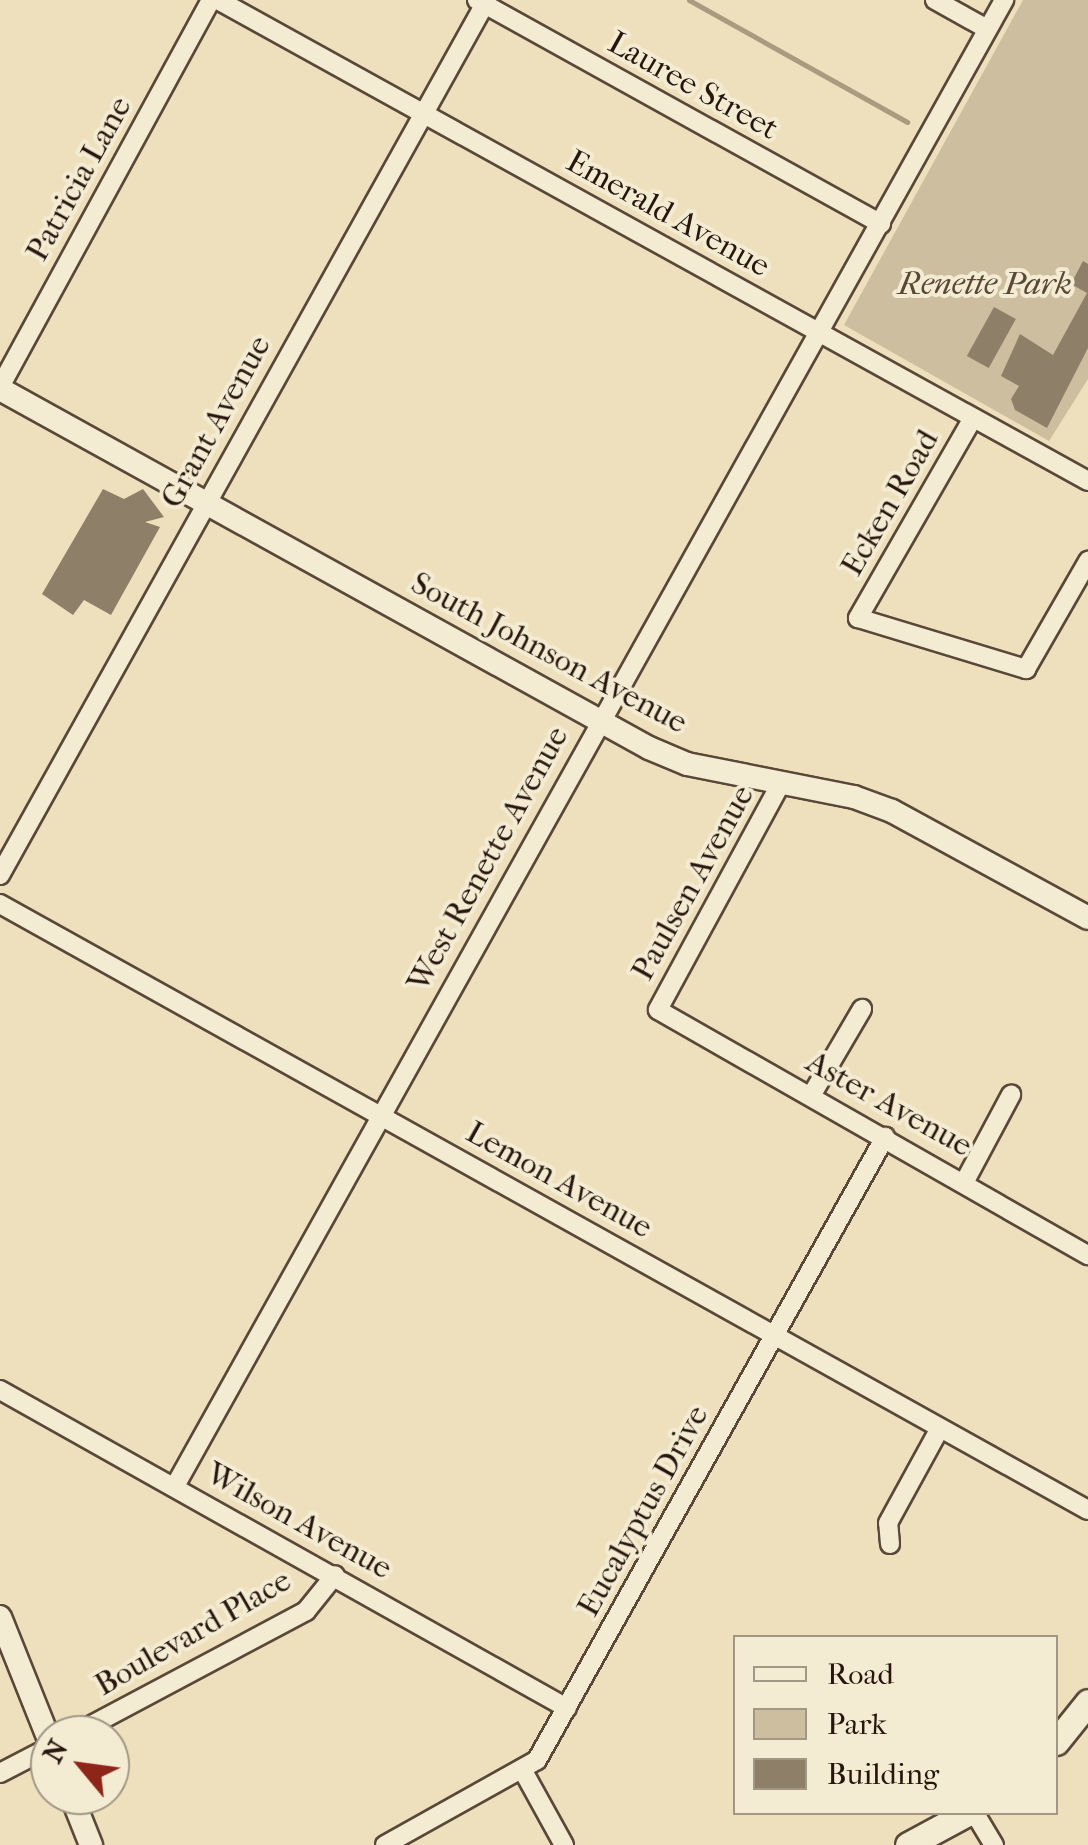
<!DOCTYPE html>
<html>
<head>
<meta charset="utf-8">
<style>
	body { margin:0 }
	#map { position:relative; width:1088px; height:1845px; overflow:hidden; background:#eee0bc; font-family:"IM FELL French Canon",serif }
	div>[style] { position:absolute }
	.green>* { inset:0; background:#ccbe9e }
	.stream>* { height:5px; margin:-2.5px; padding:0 2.5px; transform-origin:2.5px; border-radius:2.5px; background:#aa9b80 }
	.building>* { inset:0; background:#8e7f68; transform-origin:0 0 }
	.roads { filter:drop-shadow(2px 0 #594839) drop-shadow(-2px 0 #594839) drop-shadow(0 2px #594839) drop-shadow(0 -2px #594839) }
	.minor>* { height:18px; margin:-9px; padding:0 9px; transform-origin:9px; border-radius:9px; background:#f4ebd3 }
	.tertiary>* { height:22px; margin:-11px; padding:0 11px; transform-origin:11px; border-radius:11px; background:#f4ebd3 }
	.secondary>* { height:25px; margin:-12.5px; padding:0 12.5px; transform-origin:12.5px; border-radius:12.5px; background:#f4ebd3 }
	span { translate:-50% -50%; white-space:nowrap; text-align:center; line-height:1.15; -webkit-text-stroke:8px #f4ebd3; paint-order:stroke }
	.street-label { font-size:32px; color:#27160d }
	.park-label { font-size:32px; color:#594838; font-style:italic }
	.legend { position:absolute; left:733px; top:1635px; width:325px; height:180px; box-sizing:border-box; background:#f4ebd3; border:2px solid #a29684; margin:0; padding:12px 18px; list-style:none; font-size:30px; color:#27160d }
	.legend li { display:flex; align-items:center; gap:20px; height:50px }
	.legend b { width:50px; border:2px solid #a29684 }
	.north { position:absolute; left:30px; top:1715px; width:100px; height:100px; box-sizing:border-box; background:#f4ebd3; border:2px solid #a29684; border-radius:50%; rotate:299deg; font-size:28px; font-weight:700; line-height:40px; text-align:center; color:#27160d }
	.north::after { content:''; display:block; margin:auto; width:35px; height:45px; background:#8f2418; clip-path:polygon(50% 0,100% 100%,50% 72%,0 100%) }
</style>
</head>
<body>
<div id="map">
	<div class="green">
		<i style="clip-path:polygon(1023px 0,1088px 0,1088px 379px,1049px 441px,844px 325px)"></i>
	</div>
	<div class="stream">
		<i style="left:689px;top:0;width:250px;rotate:29.2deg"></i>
	</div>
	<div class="building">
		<i style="clip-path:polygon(1083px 261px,1088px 264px,1088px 348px,1047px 428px,1015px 410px,1011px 399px,1019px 386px,1001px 376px,1020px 334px,1053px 355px,1087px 293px,1071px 284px)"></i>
		<i style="left:994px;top:307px;width:25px;height:56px;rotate:29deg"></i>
		<i style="clip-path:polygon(103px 489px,124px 499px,143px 489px,164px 517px,145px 522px,160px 527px,111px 615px,84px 600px,73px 615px,42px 594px)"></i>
	</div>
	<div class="roads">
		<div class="minor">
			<i style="left:218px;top:0;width:994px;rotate:28.94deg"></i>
			<i style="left:477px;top:0;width:462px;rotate:29deg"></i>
			<i style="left:935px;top:0;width:60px;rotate:29.1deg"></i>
			<i style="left:0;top:387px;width:441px;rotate:-61.4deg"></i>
			<i style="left:973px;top:418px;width:231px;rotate:119.9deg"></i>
			<i style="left:858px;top:618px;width:176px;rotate:16.9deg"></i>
			<i style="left:1026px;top:669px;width:125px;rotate:-60.1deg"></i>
			<i style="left:781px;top:783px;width:258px;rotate:118.5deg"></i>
			<i style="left:658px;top:1010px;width:495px;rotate:29.7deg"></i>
			<i style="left:0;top:875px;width:1001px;rotate:-60.9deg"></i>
			<i style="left:0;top:904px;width:1245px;rotate:29.12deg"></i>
			<i style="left:811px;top:1096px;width:101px;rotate:-59.6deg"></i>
			<i style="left:965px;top:1181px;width:98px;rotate:-61.9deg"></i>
			<i style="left:0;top:1390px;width:650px;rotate:29.29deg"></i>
			<i style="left:175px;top:1486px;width:1702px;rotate:-60.84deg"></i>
			<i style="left:890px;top:1544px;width:21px;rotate:-95deg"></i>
			<i style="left:888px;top:1523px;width:108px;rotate:-61.3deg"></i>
			<i style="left:73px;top:1735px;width:264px;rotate:-28deg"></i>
			<i style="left:306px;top:1611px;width:46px;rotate:-51.1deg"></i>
			<i style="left:522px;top:1769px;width:87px;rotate:61.1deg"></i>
			<i style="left:0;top:1773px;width:56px;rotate:-27.5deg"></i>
			<i style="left:974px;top:1812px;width:39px;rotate:59deg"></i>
			<i style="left:385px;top:1845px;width:174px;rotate:-29.2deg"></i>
			<i style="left:537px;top:1760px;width:714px;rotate:-60.81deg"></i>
		</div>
		<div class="tertiary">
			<i style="left:0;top:389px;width:742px;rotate:28.95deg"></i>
			<i style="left:649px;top:748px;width:41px;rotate:22.8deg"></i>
			<i style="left:687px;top:764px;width:170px;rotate:11.2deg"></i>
			<i style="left:854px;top:797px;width:40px;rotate:20.2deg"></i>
			<i style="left:892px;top:811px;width:223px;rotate:28.6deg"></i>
			<i style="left:0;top:1617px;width:135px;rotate:68.2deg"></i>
			<i style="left:71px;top:1795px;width:54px;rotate:68.2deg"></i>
		</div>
		<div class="secondary">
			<i style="left:1056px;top:1742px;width:51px;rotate:-51.3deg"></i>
			<i style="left:908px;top:1845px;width:69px;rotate:-28.4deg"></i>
		</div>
	</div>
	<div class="street-label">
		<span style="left:693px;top:86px;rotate:29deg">Lauree Street</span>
		<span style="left:79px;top:179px;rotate:-61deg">Patricia Lane</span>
		<span style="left:668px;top:214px;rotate:29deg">Emerald Avenue</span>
		<span style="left:216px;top:422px;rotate:-61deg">Grant Avenue</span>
		<span style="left:890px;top:503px;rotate:-60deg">Ecken Road</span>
		<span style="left:549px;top:653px;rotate:28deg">South Johnson Avenue</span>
		<span style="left:488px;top:859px;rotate:-61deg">West Renette Avenue</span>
		<span style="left:693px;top:883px;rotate:-61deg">Paulsen Avenue</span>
		<span style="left:889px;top:1104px;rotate:29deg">Aster Avenue</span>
		<span style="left:559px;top:1180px;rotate:29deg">Lemon Avenue</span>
		<span style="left:643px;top:1511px;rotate:-61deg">Eucalyptus Drive</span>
		<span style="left:299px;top:1521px;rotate:29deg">Wilson Avenue</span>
		<span style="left:193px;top:1633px;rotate:-30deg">Boulevard Place</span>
	</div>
	<div class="park-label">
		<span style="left:985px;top:284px">Renette Park</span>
	</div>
	<ul class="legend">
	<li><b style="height:12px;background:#f4ebd3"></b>Road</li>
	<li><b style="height:28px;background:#ccbe9e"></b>Park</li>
	<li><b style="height:28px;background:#8e7f68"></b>Building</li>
	</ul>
	<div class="north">N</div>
</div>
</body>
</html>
